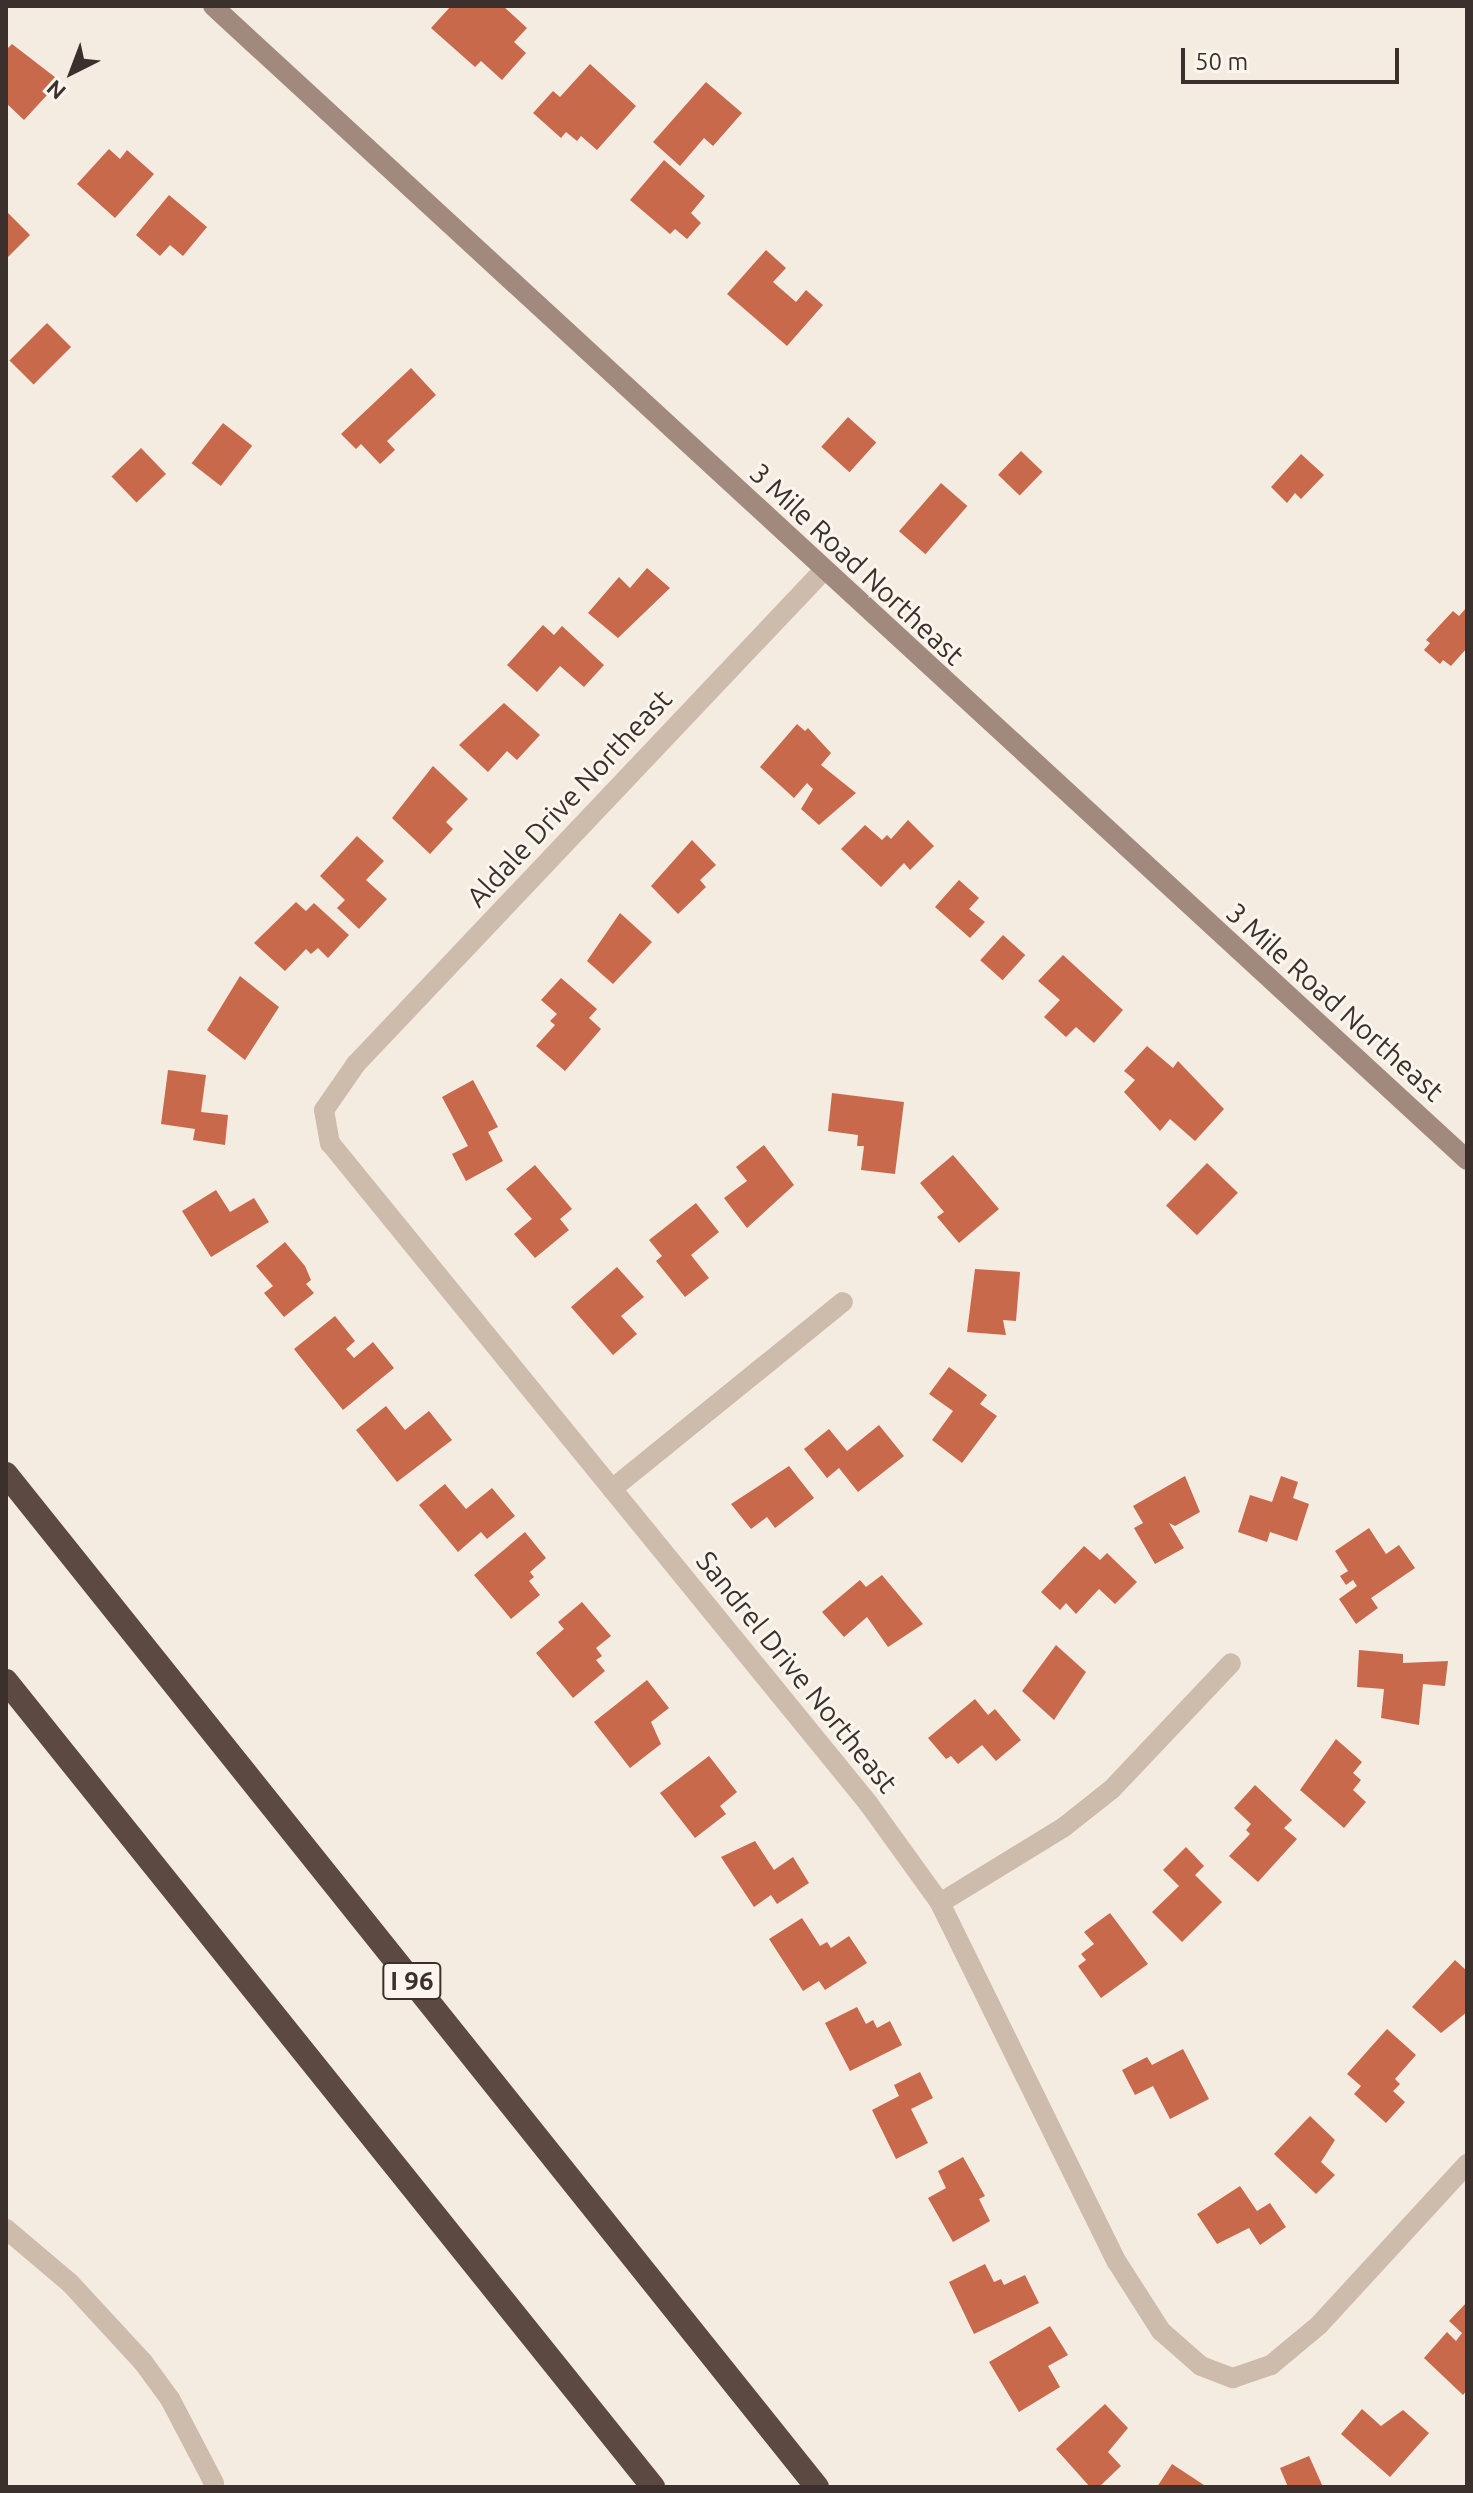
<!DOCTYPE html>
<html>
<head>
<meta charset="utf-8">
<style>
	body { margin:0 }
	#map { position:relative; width:1473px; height:2493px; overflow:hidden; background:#f4ebe1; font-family:Ubuntu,sans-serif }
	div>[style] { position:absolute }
	.building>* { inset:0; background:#c8694b; transform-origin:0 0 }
	.minor>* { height:20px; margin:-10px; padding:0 10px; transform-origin:10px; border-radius:10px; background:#cdbbac }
	.secondary>* { height:20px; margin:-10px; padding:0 10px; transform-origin:10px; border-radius:10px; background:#a18a7d }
	.motorway>* { height:24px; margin:-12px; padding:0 12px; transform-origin:12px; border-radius:12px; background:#5c4a42 }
	span { translate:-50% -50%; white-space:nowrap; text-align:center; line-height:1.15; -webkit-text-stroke:6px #fbf5ee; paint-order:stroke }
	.shield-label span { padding:2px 6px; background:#fbf5ee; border:2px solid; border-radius:6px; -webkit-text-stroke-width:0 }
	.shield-label { font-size:26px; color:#3b302b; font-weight:700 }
	.street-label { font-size:28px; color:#3b302b }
	.frame { position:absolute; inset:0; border:8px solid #3b302b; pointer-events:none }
	.north { position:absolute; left:32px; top:32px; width:80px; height:80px; -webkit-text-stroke:6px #fbf5ee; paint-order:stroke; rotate:222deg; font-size:22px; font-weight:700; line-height:32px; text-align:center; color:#3b302b }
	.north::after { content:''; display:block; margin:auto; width:28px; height:36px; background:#3b302b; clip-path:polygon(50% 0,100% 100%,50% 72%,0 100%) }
	.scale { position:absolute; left:1181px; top:48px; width:218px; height:36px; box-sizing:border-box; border:4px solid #3b302b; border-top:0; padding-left:10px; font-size:24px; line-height:28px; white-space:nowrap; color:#3b302b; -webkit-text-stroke:6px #fbf5ee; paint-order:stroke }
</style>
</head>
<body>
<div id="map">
	<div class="building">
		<i style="clip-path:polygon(451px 6px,503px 6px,527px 28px,514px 42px,526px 53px,502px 80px,481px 61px,475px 67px,431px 28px)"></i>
		<i style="clip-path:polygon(12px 44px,60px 81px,24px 120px,6px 103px,6px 50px)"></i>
		<i style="clip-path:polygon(590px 64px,636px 106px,597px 150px,581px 136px,577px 141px,566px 132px,561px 138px,533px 113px,553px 91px,560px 97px)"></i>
		<i style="clip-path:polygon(706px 82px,742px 113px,713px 146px,704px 138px,680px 166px,653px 142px)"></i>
		<i style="clip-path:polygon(109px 149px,120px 159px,127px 150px,154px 174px,115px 218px,77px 184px)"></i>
		<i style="clip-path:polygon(664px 160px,705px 196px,691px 213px,701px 223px,687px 239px,675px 229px,670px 234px,630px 200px)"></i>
		<i style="clip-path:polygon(169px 195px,207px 227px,183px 256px,170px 245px,160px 256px,136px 235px)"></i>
		<i style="clip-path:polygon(6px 211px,30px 235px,6px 259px)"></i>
		<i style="clip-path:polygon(766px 250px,786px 268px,773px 282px,796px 302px,806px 290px,823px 305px,787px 346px,727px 294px)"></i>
		<i style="left:47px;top:323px;width:34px;height:53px;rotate:45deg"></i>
		<i style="clip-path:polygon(411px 368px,436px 395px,387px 441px,395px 450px,380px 464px,361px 444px,356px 449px,341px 434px)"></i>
		<i style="left:848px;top:417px;width:38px;height:40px;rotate:42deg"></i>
		<i style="left:223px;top:423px;width:37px;height:51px;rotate:38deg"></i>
		<i style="left:141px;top:448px;width:36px;height:41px;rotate:46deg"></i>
		<i style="left:1021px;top:451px;width:30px;height:33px;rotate:44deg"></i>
		<i style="clip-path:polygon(1301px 454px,1324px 475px,1301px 499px,1295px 493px,1287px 503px,1271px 487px)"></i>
		<i style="left:941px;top:483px;width:35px;height:64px;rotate:41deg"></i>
		<i style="clip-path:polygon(647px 568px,670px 588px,618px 638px,588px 613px,619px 577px,630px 588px)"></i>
		<i style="clip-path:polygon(1467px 607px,1467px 648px,1451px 666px,1443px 660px,1440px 664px,1424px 650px,1430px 643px,1426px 640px,1453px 611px,1459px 616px)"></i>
		<i style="clip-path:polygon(543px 625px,554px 635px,562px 626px,604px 665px,584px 687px,560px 666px,537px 692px,507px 665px)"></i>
		<i style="clip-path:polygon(504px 703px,540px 735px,517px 760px,507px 751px,488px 772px,459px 745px)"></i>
		<i style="clip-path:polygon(797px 724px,805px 731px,808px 728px,831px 753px,821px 765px,856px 793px,819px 825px,801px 809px,813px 789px,807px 783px,794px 798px,760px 767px)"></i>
		<i style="clip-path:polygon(433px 766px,468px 799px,446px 822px,453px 829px,430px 854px,392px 818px)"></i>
		<i style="clip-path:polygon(908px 820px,934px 846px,910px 870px,904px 863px,881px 887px,841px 849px,865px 825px,882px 840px,887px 835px,891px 839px)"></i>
		<i style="clip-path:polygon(357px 836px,384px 861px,366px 880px,387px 899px,359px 929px,337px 908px,345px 900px,320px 876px)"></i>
		<i style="clip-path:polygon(692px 840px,716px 865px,700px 880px,706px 887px,678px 914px,651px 886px)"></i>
		<i style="clip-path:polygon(959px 880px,979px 898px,969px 909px,985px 922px,970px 938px,935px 907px)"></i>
		<i style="clip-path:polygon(296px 902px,306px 911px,314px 903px,349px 935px,328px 958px,318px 948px,311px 954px,306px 949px,285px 971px,254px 943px)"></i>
		<i style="clip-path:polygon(620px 913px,652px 942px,613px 984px,587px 961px)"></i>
		<i style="left:1003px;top:935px;width:30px;height:34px;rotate:42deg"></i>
		<i style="clip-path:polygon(1063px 955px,1123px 1010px,1094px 1043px,1076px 1027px,1066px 1037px,1044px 1017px,1060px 1000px,1038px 981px)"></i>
		<i style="clip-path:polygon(240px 976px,279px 1007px,245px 1060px,207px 1030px)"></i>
		<i style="clip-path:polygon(561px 978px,597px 1009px,589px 1018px,601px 1029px,565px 1071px,536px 1046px,555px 1025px,550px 1021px,557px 1014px,541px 1000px)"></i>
		<i style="clip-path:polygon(1147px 1046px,1173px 1068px,1178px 1061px,1224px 1109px,1195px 1141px,1170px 1119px,1160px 1131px,1124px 1092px,1135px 1080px,1124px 1071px)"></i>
		<i style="clip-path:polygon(168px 1070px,206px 1075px,201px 1112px,228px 1115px,225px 1145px,193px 1140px,195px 1129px,161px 1124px)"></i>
		<i style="clip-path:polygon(473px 1080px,498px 1127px,488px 1132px,503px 1161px,466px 1181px,452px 1154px,468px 1146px,442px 1097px)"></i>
		<i style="clip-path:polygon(832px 1093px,904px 1102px,895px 1174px,861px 1170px,864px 1146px,857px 1146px,858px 1135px,828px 1131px)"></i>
		<i style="clip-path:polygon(764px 1145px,794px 1185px,747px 1228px,724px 1198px,747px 1181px,736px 1167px)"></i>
		<i style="clip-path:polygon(953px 1155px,999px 1209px,959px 1243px,937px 1217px,944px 1212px,920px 1183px)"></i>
		<i style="left:1207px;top:1163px;width:43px;height:59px;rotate:44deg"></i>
		<i style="clip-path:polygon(535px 1165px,572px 1209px,560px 1219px,569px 1230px,535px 1258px,514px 1234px,532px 1219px,506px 1189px)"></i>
		<i style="clip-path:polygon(216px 1190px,230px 1212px,254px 1198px,269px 1222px,211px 1257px,182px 1211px)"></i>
		<i style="clip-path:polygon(696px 1203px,719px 1232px,691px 1255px,709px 1278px,685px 1297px,656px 1261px,662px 1256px,649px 1240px)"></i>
		<i style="clip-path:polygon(285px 1242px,305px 1266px,311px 1280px,306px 1284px,314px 1293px,284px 1317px,264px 1293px,273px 1286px,256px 1266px)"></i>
		<i style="clip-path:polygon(617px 1267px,644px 1297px,621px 1316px,637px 1334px,613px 1355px,571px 1307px)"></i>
		<i style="clip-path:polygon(975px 1269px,1020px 1272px,1016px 1321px,1003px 1320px,1006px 1335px,967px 1332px)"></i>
		<i style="clip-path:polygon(335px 1316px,355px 1341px,346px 1349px,354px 1358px,373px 1342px,394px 1368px,343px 1410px,294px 1349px)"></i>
		<i style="clip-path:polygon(949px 1367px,987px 1395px,980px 1404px,997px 1416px,962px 1463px,932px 1440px,953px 1411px,929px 1394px)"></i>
		<i style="clip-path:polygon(386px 1406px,405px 1430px,429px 1411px,452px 1440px,397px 1482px,356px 1430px)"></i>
		<i style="clip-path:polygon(879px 1425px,904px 1456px,858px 1492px,839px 1468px,827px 1478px,804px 1449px,829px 1429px,847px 1451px)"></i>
		<i style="clip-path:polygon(789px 1466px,814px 1498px,775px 1528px,767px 1517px,751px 1529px,731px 1504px)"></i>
		<i style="clip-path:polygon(1185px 1476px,1200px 1512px,1175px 1526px,1169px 1523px,1184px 1548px,1155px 1564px,1134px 1528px,1143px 1523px,1133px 1506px)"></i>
		<i style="clip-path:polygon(1281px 1476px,1298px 1482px,1293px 1498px,1309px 1504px,1297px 1541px,1270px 1532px,1267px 1542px,1238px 1532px,1250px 1495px,1272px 1502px)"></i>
		<i style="clip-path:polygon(445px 1484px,466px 1509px,492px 1488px,515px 1516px,487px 1539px,481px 1532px,458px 1552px,419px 1505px)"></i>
		<i style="clip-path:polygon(1369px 1528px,1386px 1554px,1399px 1545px,1415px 1568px,1371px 1598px,1378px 1608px,1356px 1624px,1339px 1599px,1357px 1586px,1353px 1580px,1346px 1585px,1340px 1576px,1348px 1571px,1335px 1551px)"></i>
		<i style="clip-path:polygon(525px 1532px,546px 1558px,530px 1572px,534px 1577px,529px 1581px,540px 1595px,511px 1619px,474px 1575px)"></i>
		<i style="clip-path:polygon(1084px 1546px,1100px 1560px,1107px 1553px,1137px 1582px,1115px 1604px,1099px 1589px,1076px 1614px,1066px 1603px,1060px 1610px,1041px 1592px)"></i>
		<i style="clip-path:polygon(882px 1575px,923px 1624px,888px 1647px,867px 1617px,844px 1637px,822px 1612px,860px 1580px,866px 1587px)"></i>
		<i style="clip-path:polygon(582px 1602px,611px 1636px,596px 1648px,602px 1656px,596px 1660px,605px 1671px,573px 1698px,536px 1653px,564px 1629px,558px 1622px)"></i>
		<i style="clip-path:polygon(1056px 1645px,1086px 1672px,1054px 1720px,1022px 1691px)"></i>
		<i style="clip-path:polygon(1359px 1650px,1403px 1654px,1403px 1663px,1448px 1661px,1445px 1686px,1423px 1684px,1419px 1725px,1381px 1718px,1384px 1689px,1357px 1687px)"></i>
		<i style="clip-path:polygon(647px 1680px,669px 1708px,651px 1722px,661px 1744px,630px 1768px,594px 1722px)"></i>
		<i style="clip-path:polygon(975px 1699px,988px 1715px,995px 1709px,1021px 1740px,996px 1761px,982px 1745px,958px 1764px,951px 1756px,946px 1759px,928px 1738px)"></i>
		<i style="clip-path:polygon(1336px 1739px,1362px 1762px,1353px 1773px,1361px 1780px,1353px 1790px,1366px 1802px,1344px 1828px,1300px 1790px)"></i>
		<i style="clip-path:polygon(709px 1756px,737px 1792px,720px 1806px,726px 1814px,695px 1838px,660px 1793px)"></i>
		<i style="clip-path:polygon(1255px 1785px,1292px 1820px,1284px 1828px,1297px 1839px,1258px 1882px,1229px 1856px,1250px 1834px,1246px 1830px,1251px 1824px,1234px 1808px)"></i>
		<i style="clip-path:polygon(755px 1841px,774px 1870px,793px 1857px,809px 1883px,777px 1904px,771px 1895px,754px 1907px,721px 1857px)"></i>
		<i style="clip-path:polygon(1186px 1847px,1204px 1866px,1195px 1875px,1222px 1902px,1182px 1942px,1152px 1912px,1179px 1886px,1163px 1870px)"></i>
		<i style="clip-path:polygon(1110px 1913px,1148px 1964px,1101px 1998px,1078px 1966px,1086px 1960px,1081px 1954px,1094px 1944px,1084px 1932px)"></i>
		<i style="clip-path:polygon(802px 1918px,820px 1946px,827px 1942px,831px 1948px,849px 1936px,867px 1963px,825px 1990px,819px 1981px,803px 1991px,769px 1939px)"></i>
		<i style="clip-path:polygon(1455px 1960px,1467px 1971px,1467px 2012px,1441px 2033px,1412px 2007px)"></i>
		<i style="clip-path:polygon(857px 2007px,866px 2024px,873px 2020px,877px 2028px,890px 2021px,902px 2045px,850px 2071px,825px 2023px)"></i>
		<i style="clip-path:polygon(1387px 2029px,1416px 2055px,1395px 2079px,1400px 2084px,1393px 2091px,1405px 2102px,1386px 2123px,1354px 2094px,1361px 2086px,1347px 2074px)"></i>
		<i style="clip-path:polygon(1183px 2049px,1209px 2099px,1170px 2119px,1153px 2086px,1135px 2095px,1122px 2070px,1147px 2057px,1152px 2065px)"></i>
		<i style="clip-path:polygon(920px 2072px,933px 2098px,911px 2109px,928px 2143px,896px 2159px,872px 2110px,899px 2096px,894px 2085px)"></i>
		<i style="clip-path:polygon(1310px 2116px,1335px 2140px,1321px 2162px,1335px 2175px,1316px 2194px,1274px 2154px)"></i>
		<i style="clip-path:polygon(963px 2157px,985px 2196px,979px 2199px,990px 2221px,953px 2242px,928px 2198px,946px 2188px,938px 2171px)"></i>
		<i style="clip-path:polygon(1240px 2186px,1257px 2211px,1270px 2203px,1286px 2227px,1260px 2245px,1249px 2228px,1217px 2244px,1197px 2214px)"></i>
		<i style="clip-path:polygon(985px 2264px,994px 2282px,1001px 2279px,1004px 2285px,1025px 2275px,1039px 2303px,974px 2334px,949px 2282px)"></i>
		<i style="clip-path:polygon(1467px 2302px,1467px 2390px,1463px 2395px,1424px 2358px,1447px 2332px,1456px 2341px,1462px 2333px,1449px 2321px)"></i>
		<i style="clip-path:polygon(1050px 2326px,1068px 2355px,1048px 2366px,1060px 2387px,1019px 2412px,989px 2362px)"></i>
		<i style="clip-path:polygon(1105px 2404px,1128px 2428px,1108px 2452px,1121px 2466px,1099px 2487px,1090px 2487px,1056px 2449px)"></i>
		<i style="clip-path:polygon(1362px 2409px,1381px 2426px,1403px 2410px,1429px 2433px,1390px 2477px,1341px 2434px)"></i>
		<i style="clip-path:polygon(1309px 2456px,1323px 2487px,1288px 2487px,1280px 2468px)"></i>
		<i style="clip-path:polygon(1172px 2464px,1204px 2485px,1202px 2487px,1157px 2487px)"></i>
	</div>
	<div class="minor">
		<i style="left:823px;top:571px;width:679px;rotate:133.45deg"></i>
		<i style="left:356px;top:1064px;width:56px;rotate:124.8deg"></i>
		<i style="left:324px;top:1110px;width:34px;rotate:80deg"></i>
		<i style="left:330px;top:1143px;width:851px;rotate:50.81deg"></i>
		<i style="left:868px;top:1803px;width:123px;rotate:54.2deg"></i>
		<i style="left:940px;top:1903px;width:400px;rotate:63.8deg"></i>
		<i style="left:1117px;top:2262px;width:82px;rotate:57.5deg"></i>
		<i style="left:1161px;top:2331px;width:53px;rotate:41.2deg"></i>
		<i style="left:1201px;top:2366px;width:34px;rotate:21deg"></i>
		<i style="left:1233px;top:2378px;width:40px;rotate:-18.9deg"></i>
		<i style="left:1271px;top:2365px;width:62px;rotate:-39.8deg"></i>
		<i style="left:1319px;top:2325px;width:219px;rotate:-47.4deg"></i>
		<i style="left:612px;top:1489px;width:297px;rotate:-39deg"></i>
		<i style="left:940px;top:1903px;width:145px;rotate:-31.5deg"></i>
		<i style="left:1064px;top:1827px;width:61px;rotate:-38.4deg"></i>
		<i style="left:1112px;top:1789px;width:173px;rotate:-46.6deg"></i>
		<i style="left:6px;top:2229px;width:84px;rotate:40.2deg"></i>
		<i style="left:70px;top:2283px;width:108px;rotate:47.3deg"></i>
		<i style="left:143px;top:2362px;width:46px;rotate:53.9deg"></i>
		<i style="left:170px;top:2399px;width:95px;rotate:62.4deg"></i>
	</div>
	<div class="secondary">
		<i style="left:213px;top:6px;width:1704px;rotate:42.62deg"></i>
	</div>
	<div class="motorway">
		<i style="left:6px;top:1474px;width:1298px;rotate:51.32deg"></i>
		<i style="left:6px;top:1681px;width:1034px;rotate:51.24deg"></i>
	</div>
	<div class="shield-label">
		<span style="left:412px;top:1981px">I 96</span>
	</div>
	<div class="street-label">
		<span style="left:857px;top:564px;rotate:43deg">3 Mile Road Northeast</span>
		<span style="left:569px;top:798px;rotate:-47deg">Aldale Drive Northeast</span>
		<span style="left:1335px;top:1002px;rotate:42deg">3 Mile Road Northeast</span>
		<span style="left:797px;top:1672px;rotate:51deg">Sandrel Drive Northeast</span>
	</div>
	<div class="frame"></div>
	<div class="north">N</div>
	<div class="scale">50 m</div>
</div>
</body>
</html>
